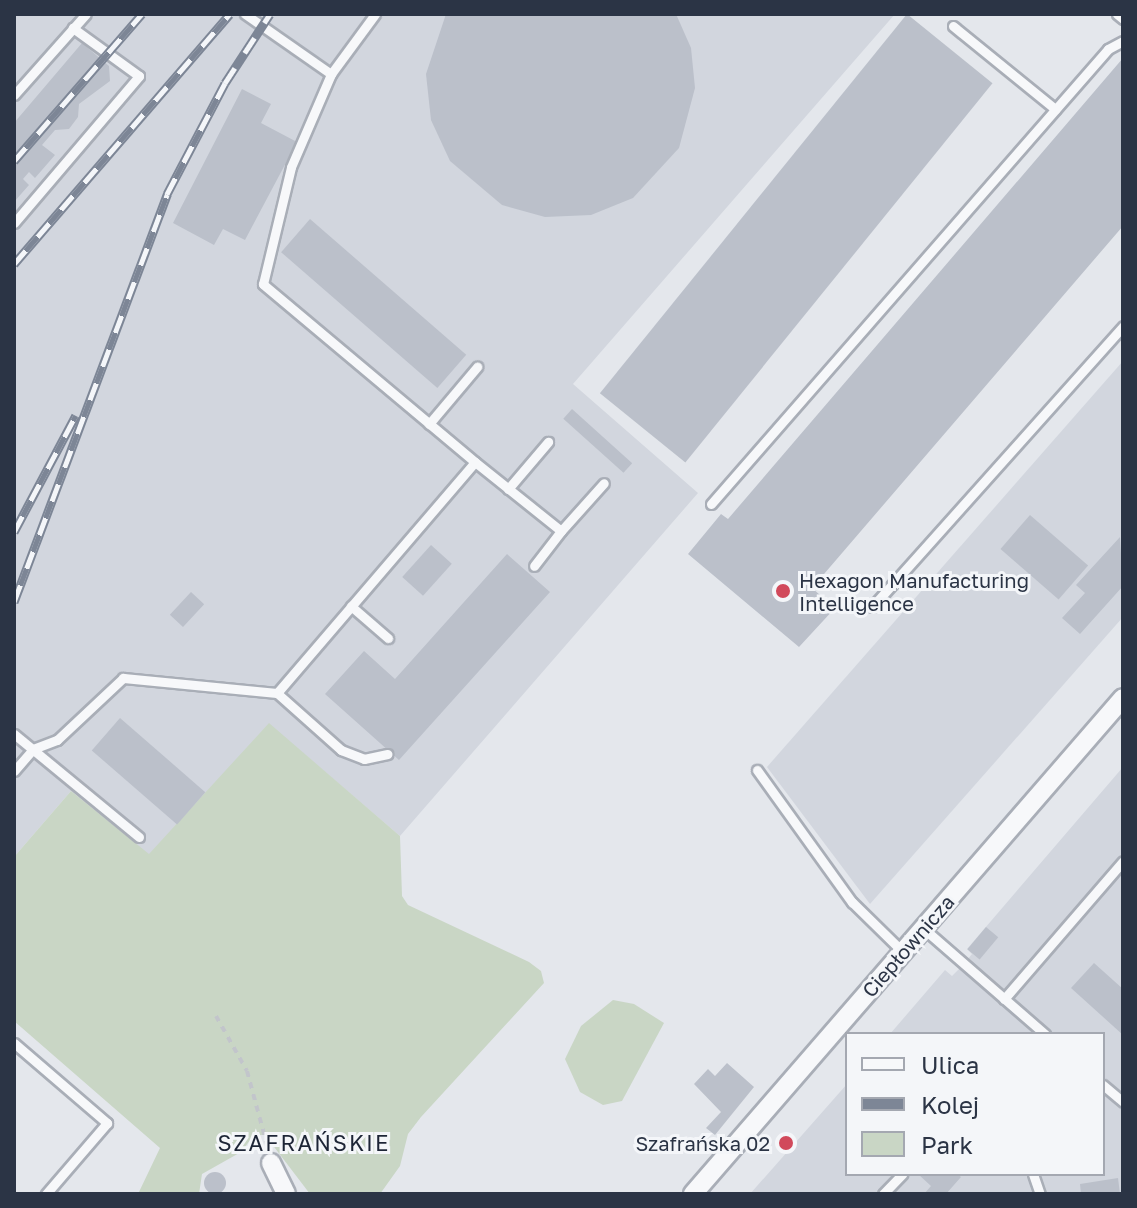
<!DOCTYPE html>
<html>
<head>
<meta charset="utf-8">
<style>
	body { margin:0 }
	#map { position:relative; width:1137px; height:1208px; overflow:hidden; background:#e4e7ec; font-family:"Golos Text",sans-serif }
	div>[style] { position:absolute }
	.built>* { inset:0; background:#d2d6de }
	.green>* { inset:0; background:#c9d6c5 }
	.building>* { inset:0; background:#bbc0ca; transform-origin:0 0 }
	.round { border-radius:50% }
	.path>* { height:4px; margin-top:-2px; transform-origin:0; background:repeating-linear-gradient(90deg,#c2c5cb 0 6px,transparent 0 12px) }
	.roads { filter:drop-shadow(2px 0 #a9aeb7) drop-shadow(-2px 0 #a9aeb7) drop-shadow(0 2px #a9aeb7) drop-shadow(0 -2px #a9aeb7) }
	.service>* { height:9px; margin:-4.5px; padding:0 4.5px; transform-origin:4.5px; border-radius:4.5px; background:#f7f8fa }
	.minor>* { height:18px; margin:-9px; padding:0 9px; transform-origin:9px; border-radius:9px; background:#f7f8fa }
	.rail>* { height:9px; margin-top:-4.5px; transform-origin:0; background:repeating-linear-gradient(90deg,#f4f6f9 0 18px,#7d8696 0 36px); box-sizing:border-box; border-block:2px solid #7d8696 }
	.dots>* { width:22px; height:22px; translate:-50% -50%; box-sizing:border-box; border:4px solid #f4f6f9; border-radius:50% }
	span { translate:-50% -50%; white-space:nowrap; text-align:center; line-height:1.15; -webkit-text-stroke:6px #f4f6f9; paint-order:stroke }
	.poi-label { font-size:20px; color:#2b3445 }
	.left { translate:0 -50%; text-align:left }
	.right { translate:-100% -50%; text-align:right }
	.street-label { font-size:20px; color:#2b3445 }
	.neighbourhood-label { font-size:22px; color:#1d2536; letter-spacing:2px }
	.frame { position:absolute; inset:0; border:16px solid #2b3445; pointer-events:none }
	.legend { position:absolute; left:845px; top:1032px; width:260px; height:144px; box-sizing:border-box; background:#f4f6f9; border:2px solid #a4a8b1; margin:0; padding:10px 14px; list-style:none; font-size:24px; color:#2b3445 }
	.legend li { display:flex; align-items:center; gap:16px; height:40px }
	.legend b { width:40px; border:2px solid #a4a8b1 }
</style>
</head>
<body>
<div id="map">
	<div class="built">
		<i style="clip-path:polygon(14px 14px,895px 14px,573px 384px,698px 493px,400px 836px,269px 724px,149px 855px,71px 791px,14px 857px)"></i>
		<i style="clip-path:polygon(1123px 361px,1123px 617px,870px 904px,767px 767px)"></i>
		<i style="clip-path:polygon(1123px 767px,1123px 1194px,750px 1194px,847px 1084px,847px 1174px,1103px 1174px,1103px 1034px,890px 1034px,945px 970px,952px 976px,963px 965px,972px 954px,967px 949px)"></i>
	</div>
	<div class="green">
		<i style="clip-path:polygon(269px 723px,400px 836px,402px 896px,408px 905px,529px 962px,541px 971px,544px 983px,421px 1117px,408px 1134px,400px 1166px,380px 1194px,310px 1194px,265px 1135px,254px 1135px,241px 1152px,202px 1174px,199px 1194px,138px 1194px,160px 1148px,14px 1021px,14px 857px,71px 791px,149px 854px)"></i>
		<i style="clip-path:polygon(613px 1000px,634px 1004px,664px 1023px,622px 1101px,603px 1105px,580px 1092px,565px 1059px,581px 1026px)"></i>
	</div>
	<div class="building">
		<i style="clip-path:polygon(446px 14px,676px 14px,691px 48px,695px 88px,679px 148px,633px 198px,591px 215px,545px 217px,502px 205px,450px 161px,431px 120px,426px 74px)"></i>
		<i style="left:907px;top:14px;width:110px;height:488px;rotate:39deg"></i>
		<i style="clip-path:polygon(82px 43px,109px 66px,110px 81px,79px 104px,78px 117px,69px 129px,55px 130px,42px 145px,55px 155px,35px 178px,29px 172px,23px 179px,29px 185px,14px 202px,14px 123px)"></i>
		<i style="clip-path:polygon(1123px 58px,1123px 226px,812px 588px,835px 608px,799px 647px,688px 554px,721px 514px,728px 519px)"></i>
		<i style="clip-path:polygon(242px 89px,271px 104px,261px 123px,297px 142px,245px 240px,223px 229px,214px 245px,173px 223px)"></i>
		<i style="left:310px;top:219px;width:207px;height:44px;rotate:41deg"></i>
		<i style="left:572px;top:409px;width:81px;height:13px;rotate:42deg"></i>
		<i style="left:1030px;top:515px;width:77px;height:45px;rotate:41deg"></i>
		<i style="clip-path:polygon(1120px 537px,1123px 586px,1080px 634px,1062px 618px,1085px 593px,1076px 585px)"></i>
		<i style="left:431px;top:545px;width:28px;height:43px;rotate:42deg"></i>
		<i style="clip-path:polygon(507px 554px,550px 592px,399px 760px,325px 694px,364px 651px,395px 679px)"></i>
		<i style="left:191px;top:592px;width:18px;height:31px;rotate:43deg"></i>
		<i style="left:120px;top:718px;width:113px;height:43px;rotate:41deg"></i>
		<i style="left:986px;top:927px;width:16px;height:29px;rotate:40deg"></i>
		<i style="clip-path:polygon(1094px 963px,1123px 989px,1123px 1035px,1071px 988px)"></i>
		<i style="clip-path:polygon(727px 1063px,754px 1087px,715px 1135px,706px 1128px,721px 1112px,694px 1084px,708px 1069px,715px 1076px)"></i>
		<i class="round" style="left:204px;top:1172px;width:22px;height:22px"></i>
		<i style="clip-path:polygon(918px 1174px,957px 1174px,961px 1177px,946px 1194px,924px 1194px,931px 1186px)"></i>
		<i style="clip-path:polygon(1118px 1178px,1120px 1194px,1081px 1194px,1080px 1184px)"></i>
	</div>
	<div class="path">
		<i style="left:216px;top:1016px;width:63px;rotate:60.6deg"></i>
		<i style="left:247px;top:1071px;width:77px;rotate:74.9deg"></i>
	</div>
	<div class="roads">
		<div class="service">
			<i style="left:245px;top:14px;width:105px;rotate:34.9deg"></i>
			<i style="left:1117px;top:14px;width:8px;rotate:40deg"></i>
			<i style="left:953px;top:26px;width:132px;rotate:39.1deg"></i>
			<i style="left:14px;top:95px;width:108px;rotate:-48.4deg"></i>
			<i style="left:14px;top:223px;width:193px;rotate:-49.6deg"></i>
			<i style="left:139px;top:76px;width:82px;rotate:-144deg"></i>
			<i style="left:429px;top:424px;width:75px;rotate:-49.9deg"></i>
			<i style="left:475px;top:462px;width:110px;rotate:38.7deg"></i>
			<i style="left:561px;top:531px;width:44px;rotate:127.6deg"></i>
			<i style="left:508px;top:489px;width:62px;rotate:-49.6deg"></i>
			<i style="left:711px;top:504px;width:604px;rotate:-48.89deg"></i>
			<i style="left:1108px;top:49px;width:17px;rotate:-28deg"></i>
			<i style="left:561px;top:531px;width:64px;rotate:-48.1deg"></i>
			<i style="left:351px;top:606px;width:49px;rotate:40.9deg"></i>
			<i style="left:872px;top:607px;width:377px;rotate:-48.2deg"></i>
			<i style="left:277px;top:693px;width:86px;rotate:41.7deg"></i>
			<i style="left:341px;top:750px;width:25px;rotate:21deg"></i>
			<i style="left:364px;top:759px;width:24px;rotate:-12deg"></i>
			<i style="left:14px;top:734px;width:162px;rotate:39.5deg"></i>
			<i style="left:757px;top:770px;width:163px;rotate:54.3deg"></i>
			<i style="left:852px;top:902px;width:71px;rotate:44.4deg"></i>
			<i style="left:14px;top:771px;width:29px;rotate:-49deg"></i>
			<i style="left:33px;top:749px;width:26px;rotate:-21deg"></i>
			<i style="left:57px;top:740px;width:91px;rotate:-43.2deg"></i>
			<i style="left:123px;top:678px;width:155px;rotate:5.6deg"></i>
			<i style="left:277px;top:693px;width:304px;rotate:-49.4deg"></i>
			<i style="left:475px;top:462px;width:277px;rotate:-140deg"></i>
			<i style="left:263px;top:284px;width:120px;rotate:-76.5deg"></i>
			<i style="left:291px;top:167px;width:101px;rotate:-66.7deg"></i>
			<i style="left:331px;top:74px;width:74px;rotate:-53.7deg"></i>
			<i style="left:923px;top:928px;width:162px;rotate:41deg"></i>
			<i style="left:1004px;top:999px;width:182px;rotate:-49.2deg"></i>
			<i style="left:14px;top:1043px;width:123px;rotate:40.7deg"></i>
			<i style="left:107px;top:1123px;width:94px;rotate:130.7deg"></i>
			<i style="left:1103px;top:1085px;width:26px;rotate:40deg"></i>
			<i style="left:1033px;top:1174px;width:21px;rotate:71deg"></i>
			<i style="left:883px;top:1194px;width:28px;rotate:-46deg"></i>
		</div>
		<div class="minor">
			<i style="left:271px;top:1163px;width:34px;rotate:64deg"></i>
			<i style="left:693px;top:1194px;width:656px;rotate:-49.08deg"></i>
		</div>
	</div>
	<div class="rail">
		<i style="left:14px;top:161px;width:195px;rotate:-49deg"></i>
		<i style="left:14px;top:264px;width:330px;rotate:-49.2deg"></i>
		<i style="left:14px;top:532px;width:132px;rotate:-62.1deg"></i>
		<i style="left:14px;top:602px;width:436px;rotate:-69.4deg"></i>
		<i style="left:167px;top:194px;width:125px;rotate:-62.4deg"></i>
		<i style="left:225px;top:83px;width:82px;rotate:-56.9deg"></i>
	</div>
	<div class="dots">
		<i style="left:783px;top:591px;background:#d1495b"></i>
		<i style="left:786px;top:1143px;background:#d1495b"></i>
	</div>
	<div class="poi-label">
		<span class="left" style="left:799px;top:592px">Hexagon Manufacturing<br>Intelligence</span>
		<span class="right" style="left:770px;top:1143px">Szafrańska 02</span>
	</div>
	<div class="street-label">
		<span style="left:908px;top:946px;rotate:-49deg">Ciepłownicza</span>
	</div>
	<div class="neighbourhood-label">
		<span style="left:304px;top:1143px">SZAFRAŃSKIE</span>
	</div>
	<div class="frame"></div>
	<ul class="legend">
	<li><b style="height:10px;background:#f7f8fa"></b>Ulica</li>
	<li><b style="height:10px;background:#7d8696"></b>Kolej</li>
	<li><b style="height:22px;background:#c9d6c5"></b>Park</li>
	</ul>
</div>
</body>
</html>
